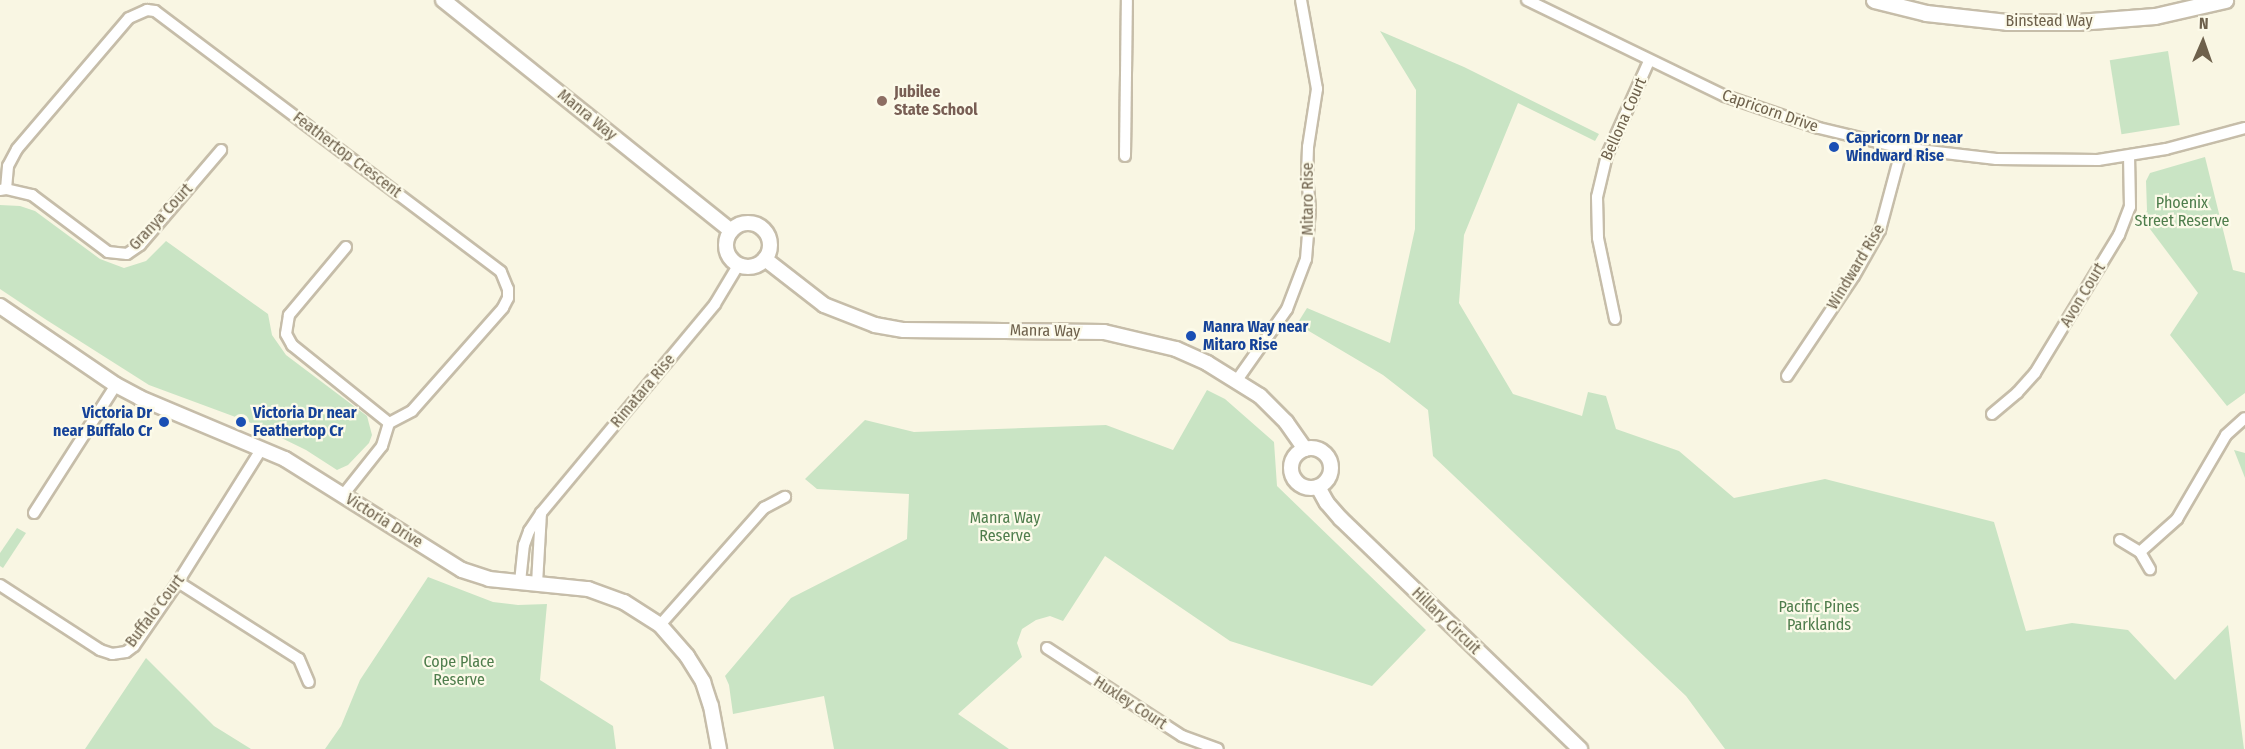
<!DOCTYPE html>
<html>
<head>
<meta charset="utf-8">
<style>
	body { margin:0 }
	#map { position:relative; width:2245px; height:749px; overflow:hidden; background:#f9f6e3; font-family:"Fira Sans Condensed",sans-serif }
	div>[style] { position:absolute }
	.green>* { inset:0; background:#c9e4c4; transform-origin:0 0 }
	.roads { filter:drop-shadow(2px 0 #c6bda9) drop-shadow(-2px 0 #c6bda9) drop-shadow(0 2px #c6bda9) drop-shadow(0 -2px #c6bda9) }
	.minor>* { height:10px; margin:-5px; padding:0 5px; transform-origin:5px; border-radius:5px; background:#fff }
	.tertiary>* { height:14px; margin:-7px; padding:0 7px; transform-origin:7px; border-radius:7px; background:#fff }
	.tertiary>.ring { margin:-7px; padding:0; box-sizing:content-box; background:none; border:14px solid #fff; border-radius:50% }
	.secondary>* { height:15px; margin:-7.5px; padding:0 7.5px; transform-origin:7.5px; border-radius:7.5px; background:#fff }
	.dots>* { width:16px; height:16px; translate:-50% -50%; box-sizing:border-box; border:3px solid #fcfae9; border-radius:50% }
	span { translate:-50% -50%; white-space:nowrap; text-align:center; line-height:1.15; -webkit-text-stroke:4.5px #fcfae9; paint-order:stroke }
	.street-label { font-size:16px; color:#6e614c }
	.education-label { font-size:16px; color:#785e54; font-weight:700 }
	.left { translate:0 -50%; text-align:left }
	.transit-label { font-size:16px; color:#164399; font-weight:700 }
	.right { translate:-100% -50%; text-align:right }
	.park-label { font-size:16px; color:#4e7d4c }
	.north { position:absolute; left:2173px; top:12px; width:60px; height:60px; -webkit-text-stroke:4px #fcfae9; paint-order:stroke; rotate:2deg; font-size:16px; font-weight:700; line-height:24px; text-align:center; color:#6e614c }
	.north::after { content:''; display:block; margin:auto; width:21px; height:27px; background:#6e614c; clip-path:polygon(50% 0,100% 100%,50% 72%,0 100%) }
</style>
</head>
<body>
<div id="map">
	<div class="green">
		<i style="clip-path:polygon(1380px 31px,1464px 67px,1599px 134px,1595px 141px,1518px 103px,1464px 235px,1459px 303px,1513px 394px,1582px 416px,1588px 392px,1606px 396px,1616px 429px,1679px 451px,1734px 498px,1825px 479px,1994px 522px,2026px 631px,2072px 623px,2128px 630px,2175px 680px,2228px 625px,2244px 749px,1725px 749px,1686px 696px,1433px 456px,1428px 410px,1383px 375px,1297px 324px,1307px 308px,1390px 343px,1415px 229px,1416px 90px)"></i>
		<i style="left:2168px;top:51px;width:75px;height:59px;rotate:81deg"></i>
		<i style="clip-path:polygon(2205px 157px,2233px 270px,2245px 273px,2245px 393px,2227px 406px,2170px 335px,2198px 293px,2144px 221px,2147px 210px,2146px 181px,2150px 173px)"></i>
		<i style="clip-path:polygon(0 205px,20px 206px,35px 211px,100px 259px,124px 268px,146px 261px,166px 241px,268px 314px,272px 335px,286px 355px,367px 416px,372px 435px,369px 443px,348px 465px,337px 470px,306px 450px,249px 422px,149px 385px,45px 319px,0 289px)"></i>
		<i style="clip-path:polygon(1207px 390px,1225px 399px,1274px 442px,1277px 486px,1426px 630px,1372px 686px,1230px 641px,1105px 556px,1063px 621px,1050px 616px,1036px 620px,1022px 629px,1017px 643px,1022px 657px,958px 714px,1009px 749px,834px 749px,824px 696px,733px 714px,729px 685px,725px 676px,791px 598px,907px 539px,909px 494px,817px 489px,805px 479px,865px 420px,914px 432px,1106px 425px,1173px 450px)"></i>
		<i style="clip-path:polygon(2234px 450px,2245px 453px,2245px 478px)"></i>
		<i style="clip-path:polygon(17px 528px,26px 533px,3px 568px,0 566px,0 553px)"></i>
		<i style="clip-path:polygon(428px 577px,493px 602px,518px 605px,547px 604px,540px 680px,613px 726px,616px 749px,325px 749px,341px 726px,360px 680px)"></i>
		<i style="clip-path:polygon(146px 658px,214px 726px,251px 749px,85px 749px)"></i>
	</div>
	<div class="roads">
		<div class="minor">
			<i style="left:1527px;top:0;width:220px;rotate:25.9deg"></i>
			<i style="left:1725px;top:96px;width:99px;rotate:18.8deg"></i>
			<i style="left:1819px;top:128px;width:85px;rotate:13.5deg"></i>
			<i style="left:1902px;top:148px;width:95px;rotate:6.7deg"></i>
			<i style="left:1996px;top:159px;width:102px;rotate:0.6deg"></i>
			<i style="left:2098px;top:160px;width:69px;rotate:-9.2deg"></i>
			<i style="left:2166px;top:149px;width:82px;rotate:-14.9deg"></i>
			<i style="left:1125px;top:156px;width:156px;rotate:-89.3deg"></i>
			<i style="left:6px;top:189px;width:23px;rotate:-85deg"></i>
			<i style="left:8px;top:166px;width:19px;rotate:-62deg"></i>
			<i style="left:17px;top:149px;width:172px;rotate:-49.5deg"></i>
			<i style="left:129px;top:18px;width:20px;rotate:-24deg"></i>
			<i style="left:147px;top:10px;width:8px;rotate:7deg"></i>
			<i style="left:155px;top:11px;width:433px;rotate:37deg"></i>
			<i style="left:501px;top:272px;width:18px;rotate:68deg"></i>
			<i style="left:508px;top:289px;width:9px;rotate:90deg"></i>
			<i style="left:508px;top:298px;width:11px;rotate:117deg"></i>
			<i style="left:503px;top:308px;width:137px;rotate:131.5deg"></i>
			<i style="left:412px;top:411px;width:26px;rotate:152deg"></i>
			<i style="left:389px;top:423px;width:24px;rotate:107deg"></i>
			<i style="left:382px;top:446px;width:63px;rotate:128.5deg"></i>
			<i style="left:0;top:190px;width:6px;rotate:-9deg"></i>
			<i style="left:6px;top:189px;width:27px;rotate:13deg"></i>
			<i style="left:32px;top:195px;width:95px;rotate:36.9deg"></i>
			<i style="left:108px;top:252px;width:19px;rotate:6deg"></i>
			<i style="left:127px;top:254px;width:16px;rotate:-35deg"></i>
			<i style="left:140px;top:245px;width:125px;rotate:-49.5deg"></i>
			<i style="left:346px;top:247px;width:89px;rotate:130deg"></i>
			<i style="left:289px;top:315px;width:19px;rotate:99deg"></i>
			<i style="left:286px;top:334px;width:13px;rotate:61deg"></i>
			<i style="left:292px;top:345px;width:124px;rotate:38.8deg"></i>
			<i style="left:1615px;top:319px;width:83px;rotate:-101.9deg"></i>
			<i style="left:1598px;top:238px;width:41px;rotate:-91.4deg"></i>
			<i style="left:1597px;top:197px;width:43px;rotate:-76.6deg"></i>
			<i style="left:1607px;top:155px;width:103px;rotate:-65.9deg"></i>
			<i style="left:1787px;top:376px;width:120px;rotate:-56.2deg"></i>
			<i style="left:1854px;top:276px;width:53px;rotate:-60.5deg"></i>
			<i style="left:1880px;top:230px;width:85px;rotate:-75deg"></i>
			<i style="left:1237px;top:380px;width:87px;rotate:-54.8deg"></i>
			<i style="left:1287px;top:309px;width:53px;rotate:-69.2deg"></i>
			<i style="left:1306px;top:259px;width:50px;rotate:-85.4deg"></i>
			<i style="left:1310px;top:209px;width:33px;rotate:-95deg"></i>
			<i style="left:1307px;top:176px;width:29px;rotate:-88deg"></i>
			<i style="left:1308px;top:147px;width:59px;rotate:-81.2deg"></i>
			<i style="left:1317px;top:89px;width:90px;rotate:-100.2deg"></i>
			<i style="left:1992px;top:414px;width:33px;rotate:-40deg"></i>
			<i style="left:2017px;top:393px;width:27px;rotate:-48deg"></i>
			<i style="left:2035px;top:373px;width:162px;rotate:-58.7deg"></i>
			<i style="left:2119px;top:235px;width:30px;rotate:-69deg"></i>
			<i style="left:2130px;top:207px;width:51px;rotate:-91.1deg"></i>
			<i style="left:34px;top:513px;width:152px;rotate:-57.4deg"></i>
			<i style="left:2120px;top:540px;width:23px;rotate:31deg"></i>
			<i style="left:2140px;top:552px;width:20px;rotate:60deg"></i>
			<i style="left:2140px;top:552px;width:50px;rotate:-41.7deg"></i>
			<i style="left:2177px;top:519px;width:97px;rotate:-59.7deg"></i>
			<i style="left:2226px;top:435px;width:25px;rotate:-42deg"></i>
			<i style="left:178px;top:582px;width:143px;rotate:32.5deg"></i>
			<i style="left:299px;top:659px;width:25px;rotate:67deg"></i>
			<i style="left:520px;top:582px;width:37px;rotate:-84deg"></i>
			<i style="left:524px;top:545px;width:15px;rotate:-70deg"></i>
			<i style="left:529px;top:531px;width:22px;rotate:-56deg"></i>
			<i style="left:541px;top:513px;width:272px;rotate:-50.2deg"></i>
			<i style="left:715px;top:304px;width:47px;rotate:-59deg"></i>
			<i style="left:537px;top:584px;width:71px;rotate:-86.8deg"></i>
			<i style="left:0;top:585px;width:119px;rotate:33deg"></i>
			<i style="left:100px;top:650px;width:13px;rotate:18deg"></i>
			<i style="left:112px;top:654px;width:14px;rotate:-8deg"></i>
			<i style="left:126px;top:652px;width:10px;rotate:-37deg"></i>
			<i style="left:134px;top:646px;width:78px;rotate:-55.5deg"></i>
			<i style="left:178px;top:582px;width:158px;rotate:-57.9deg"></i>
			<i style="left:660px;top:625px;width:157px;rotate:-48.4deg"></i>
			<i style="left:764px;top:508px;width:24px;rotate:-28deg"></i>
			<i style="left:1047px;top:648px;width:161px;rotate:33.1deg"></i>
			<i style="left:1182px;top:736px;width:38px;rotate:20deg"></i>
		</div>
		<div class="tertiary">
			<i style="left:443px;top:0;width:369px;rotate:38.7deg"></i>
			<i class="ring" style="left:726px;top:223px;width:30px;height:30px"></i>
			<i style="left:765px;top:259px;width:75px;rotate:37.9deg"></i>
			<i style="left:824px;top:305px;width:55px;rotate:21.4deg"></i>
			<i style="left:875px;top:325px;width:29px;rotate:10deg"></i>
			<i style="left:904px;top:330px;width:200px;rotate:0.6deg"></i>
			<i style="left:1104px;top:332px;width:74px;rotate:13.3deg"></i>
			<i style="left:1176px;top:349px;width:34px;rotate:24deg"></i>
			<i style="left:1207px;top:363px;width:62px;rotate:31.9deg"></i>
			<i style="left:1260px;top:396px;width:37px;rotate:45deg"></i>
			<i style="left:1286px;top:422px;width:33px;rotate:55deg"></i>
			<i style="left:0;top:306px;width:140px;rotate:34.3deg"></i>
			<i style="left:116px;top:385px;width:27px;rotate:28deg"></i>
			<i style="left:140px;top:398px;width:157px;rotate:22.8deg"></i>
			<i style="left:285px;top:459px;width:209px;rotate:32.1deg"></i>
			<i style="left:462px;top:570px;width:28px;rotate:18deg"></i>
			<i style="left:489px;top:579px;width:100px;rotate:5.8deg"></i>
			<i style="left:588px;top:589px;width:38px;rotate:20deg"></i>
			<i style="left:624px;top:602px;width:43px;rotate:32.6deg"></i>
			<i style="left:660px;top:625px;width:41px;rotate:48.9deg"></i>
			<i style="left:687px;top:656px;width:31px;rotate:58deg"></i>
			<i style="left:703px;top:682px;width:25px;rotate:72deg"></i>
			<i style="left:711px;top:706px;width:44px;rotate:79.5deg"></i>
			<i class="ring" style="left:1291px;top:448px;width:26px;height:26px"></i>
			<i style="left:1318px;top:487px;width:18px;rotate:61deg"></i>
			<i style="left:1327px;top:503px;width:21px;rotate:49deg"></i>
			<i style="left:1341px;top:519px;width:332px;rotate:43.9deg"></i>
		</div>
		<div class="secondary">
			<i style="left:1874px;top:0;width:54px;rotate:14deg"></i>
			<i style="left:1926px;top:13px;width:81px;rotate:6.3deg"></i>
			<i style="left:2007px;top:22px;width:71px"></i>
			<i style="left:2078px;top:22px;width:77px;rotate:-4.5deg"></i>
			<i style="left:2155px;top:16px;width:72px;rotate:-12.9deg"></i>
		</div>
	</div>
	<div class="dots">
		<i style="left:882px;top:101px;background:#8d6e63"></i>
		<i style="left:1834px;top:147px;background:#1a4fb4"></i>
		<i style="left:1191px;top:336px;background:#1a4fb4"></i>
		<i style="left:164px;top:422px;background:#1a4fb4"></i>
		<i style="left:241px;top:422px;background:#1a4fb4"></i>
	</div>
	<div class="street-label">
		<span style="left:2049px;top:21px">Binstead Way</span>
		<span style="left:1770px;top:111px;rotate:19deg">Capricorn Drive</span>
		<span style="left:587px;top:115px;rotate:39deg">Manra Way</span>
		<span style="left:1624px;top:119px;rotate:-66deg">Bellona Court</span>
		<span style="left:347px;top:155px;rotate:37deg">Feathertop Crescent</span>
		<span style="left:1308px;top:199px;rotate:-90deg">Mitaro Rise</span>
		<span style="left:161px;top:217px;rotate:-47deg">Granya Court</span>
		<span style="left:1856px;top:267px;rotate:-59deg">Windward Rise</span>
		<span style="left:2083px;top:295px;rotate:-59deg">Avon Court</span>
		<span style="left:1045px;top:331px;rotate:1deg">Manra Way</span>
		<span style="left:643px;top:391px;rotate:-50deg">Rimatara Rise</span>
		<span style="left:384px;top:521px;rotate:32deg">Victoria Drive</span>
		<span style="left:155px;top:611px;rotate:-53deg">Buffalo Court</span>
		<span style="left:1446px;top:621px;rotate:44deg">Hillary Circuit</span>
		<span style="left:1130px;top:703px;rotate:33deg">Huxley Court</span>
	</div>
	<div class="education-label">
		<span class="left" style="left:894px;top:101px">Jubilee<br>State School</span>
	</div>
	<div class="transit-label">
		<span class="left" style="left:1846px;top:147px">Capricorn Dr near<br>Windward Rise</span>
		<span class="left" style="left:1203px;top:336px">Manra Way near<br>Mitaro Rise</span>
		<span class="right" style="left:152px;top:422px">Victoria Dr<br>near Buffalo Cr</span>
		<span class="left" style="left:253px;top:422px">Victoria Dr near<br>Feathertop Cr</span>
	</div>
	<div class="park-label">
		<span style="left:2182px;top:212px">Phoenix<br>Street Reserve</span>
		<span style="left:1005px;top:527px">Manra Way<br>Reserve</span>
		<span style="left:1819px;top:616px">Pacific Pines<br>Parklands</span>
		<span style="left:459px;top:671px">Cope Place<br>Reserve</span>
	</div>
	<div class="north">N</div>
</div>
</body>
</html>
